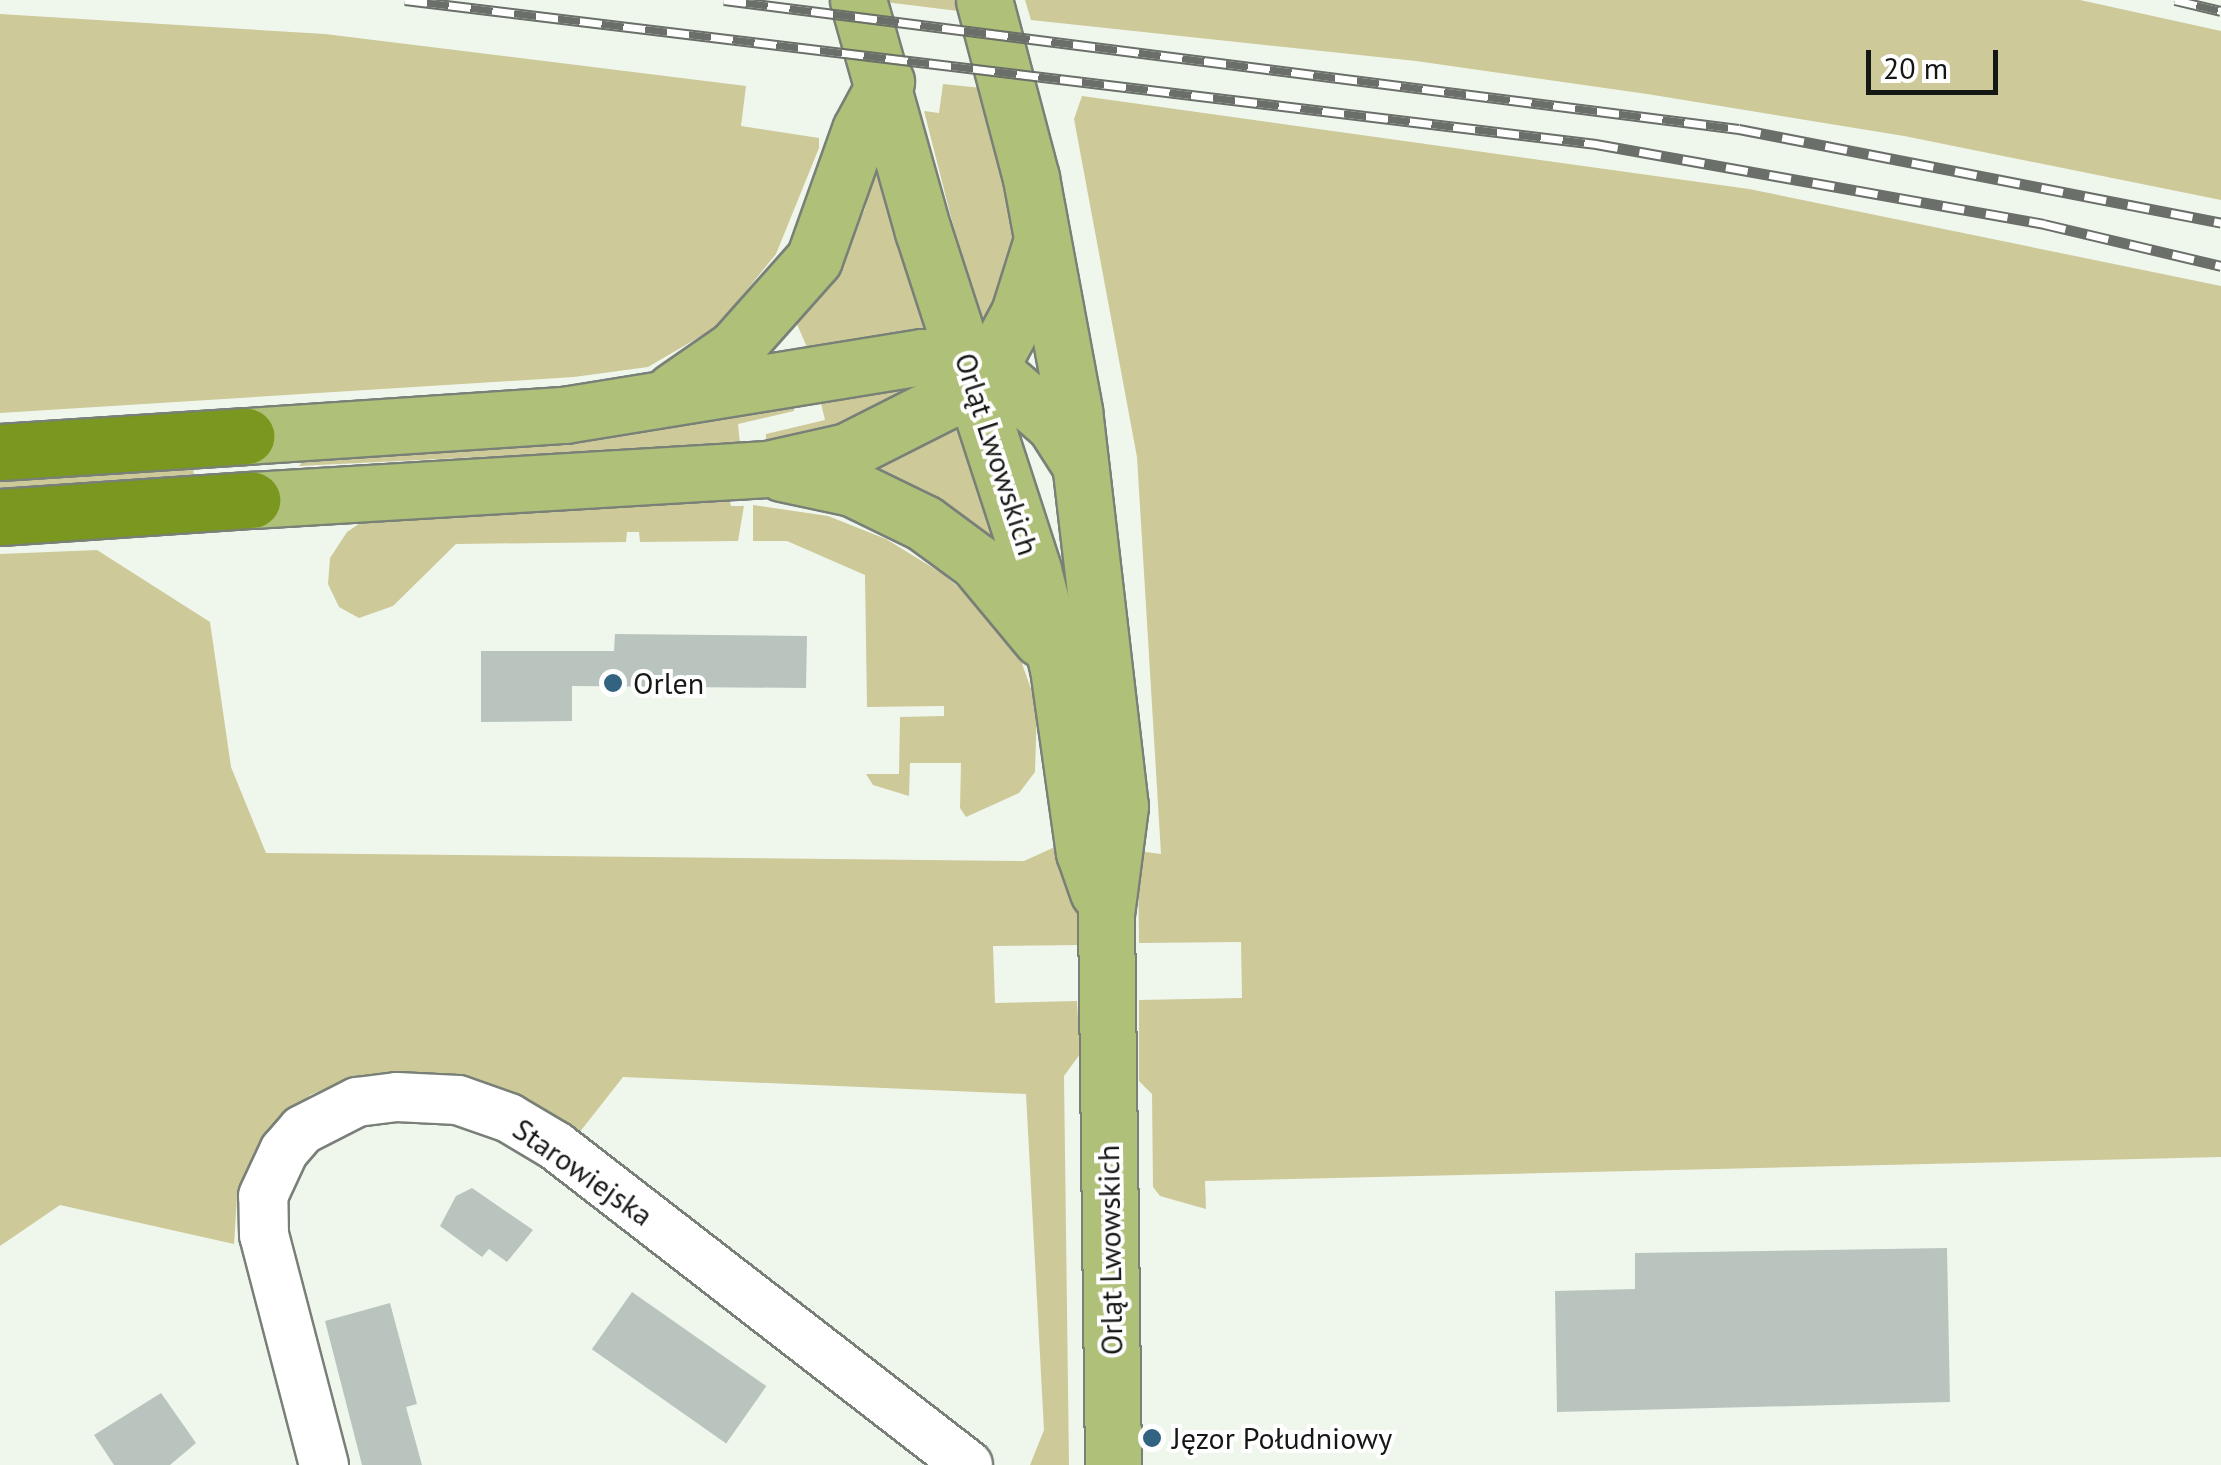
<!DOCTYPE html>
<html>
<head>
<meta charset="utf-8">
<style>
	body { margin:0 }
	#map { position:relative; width:2221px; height:1465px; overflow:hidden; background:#eff7ed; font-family:"PT Sans",sans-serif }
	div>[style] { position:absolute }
	.green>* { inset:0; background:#cdc999; transform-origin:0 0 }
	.building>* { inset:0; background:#b8c4bd; transform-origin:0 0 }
	.roads { filter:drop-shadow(2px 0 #788077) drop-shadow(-2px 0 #788077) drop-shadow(0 2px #788077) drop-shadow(0 -2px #788077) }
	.minor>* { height:48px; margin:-24px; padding:0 24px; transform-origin:24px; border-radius:24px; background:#fff }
	.primary>* { height:55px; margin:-27.5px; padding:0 27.5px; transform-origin:27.5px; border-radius:27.5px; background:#afc179 }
	.motorway>* { height:55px; margin:-27.5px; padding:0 27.5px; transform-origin:27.5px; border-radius:27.5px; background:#7a971f }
	.rail>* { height:11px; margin-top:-5.5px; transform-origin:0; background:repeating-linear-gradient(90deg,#fff 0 22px,#6a6f69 0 44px); box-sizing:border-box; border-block:2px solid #6a6f69 }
	.dots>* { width:28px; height:28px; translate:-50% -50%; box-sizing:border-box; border:5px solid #fff; border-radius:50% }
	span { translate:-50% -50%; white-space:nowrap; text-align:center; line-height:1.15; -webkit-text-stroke:8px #fff; paint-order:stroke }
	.street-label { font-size:30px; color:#151714 }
	.poi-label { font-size:30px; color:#151714 }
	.left { translate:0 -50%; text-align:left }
	.scale { position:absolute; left:1866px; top:50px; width:132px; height:45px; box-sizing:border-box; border:5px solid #151714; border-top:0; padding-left:12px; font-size:30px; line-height:35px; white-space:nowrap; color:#151714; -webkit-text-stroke:8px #fff; paint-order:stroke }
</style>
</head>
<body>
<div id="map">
	<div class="green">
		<i style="clip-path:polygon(884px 0,954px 0,958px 11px,885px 2px)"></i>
		<i style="clip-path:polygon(1025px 0,2080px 0,2221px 31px,2221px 200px,1904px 136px,1647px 94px,1416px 61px,1031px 20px)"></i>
		<i style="clip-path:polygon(0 14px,325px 34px,746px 86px,741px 126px,819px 138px,819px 148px,776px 254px,738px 301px,742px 312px,648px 367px,574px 377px,0 413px)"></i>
		<i style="clip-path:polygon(943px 84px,982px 88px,1012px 230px,1012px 276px,982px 339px,924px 111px,939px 113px)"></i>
		<i style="clip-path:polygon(1082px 96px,1749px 189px,2221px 286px,2221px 1157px,1205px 1181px,1206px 1209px,1160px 1196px,1153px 1187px,1152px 1094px,1139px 1081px,1139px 1000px,1242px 998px,1241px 942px,1139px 943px,1138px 851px,1161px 854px,1137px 457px,1074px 119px)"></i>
		<i style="clip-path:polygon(884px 165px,933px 327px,810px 354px,796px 322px,834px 271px,865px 209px,873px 169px)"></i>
		<i style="clip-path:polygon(931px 371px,873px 423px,766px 442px,766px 434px,825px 420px,818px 391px)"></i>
		<i style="clip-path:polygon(793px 400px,794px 411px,738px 424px,740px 444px,299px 466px,307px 456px)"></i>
		<i style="clip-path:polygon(960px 416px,1010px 554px,867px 471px)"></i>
		<i style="left:193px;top:464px;width:15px;height:194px;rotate:86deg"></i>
		<i style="clip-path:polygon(729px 496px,731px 506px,744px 506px,738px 541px,640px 542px,639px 532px,627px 532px,626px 542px,456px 544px,393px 606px,359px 618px,339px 607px,328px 584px,330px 558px,347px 532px,366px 519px)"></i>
		<i style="clip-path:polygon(753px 505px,828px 516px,886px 539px,943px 574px,991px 615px,1018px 652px,1037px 706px,1035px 772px,1019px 793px,966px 817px,960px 808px,961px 763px,910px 763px,909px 796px,873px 785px,866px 774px,899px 774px,900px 717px,944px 716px,944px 706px,867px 707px,865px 575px,787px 541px,753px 541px)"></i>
		<i style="clip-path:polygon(97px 550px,210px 622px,231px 767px,266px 853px,1024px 861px,1068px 841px,1081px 945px,993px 946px,995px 1003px,1077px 1001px,1080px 1054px,1064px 1076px,1069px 1465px,1030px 1465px,1044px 1430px,1026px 1094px,623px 1077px,579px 1133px,485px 1082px,400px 1073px,353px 1077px,310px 1095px,260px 1149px,237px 1197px,234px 1244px,60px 1205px,0 1246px,0 554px)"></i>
	</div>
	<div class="building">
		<i style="clip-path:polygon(615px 634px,807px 636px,806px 688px,572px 686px,572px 721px,481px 722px,481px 651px,614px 651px)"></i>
		<i style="clip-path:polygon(472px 1188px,533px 1230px,507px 1262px,489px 1249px,482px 1257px,440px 1226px,456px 1196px)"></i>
		<i style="clip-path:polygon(1947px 1248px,1950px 1402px,1557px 1412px,1555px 1291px,1635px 1289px,1635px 1253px)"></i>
		<i style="left:632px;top:1292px;width:164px;height:70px;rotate:35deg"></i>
		<i style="clip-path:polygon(390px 1303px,417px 1404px,406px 1407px,422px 1465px,362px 1465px,325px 1321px)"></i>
		<i style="clip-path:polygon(161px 1393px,196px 1443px,170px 1465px,114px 1465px,94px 1435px)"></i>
	</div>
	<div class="roads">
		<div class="minor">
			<i style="left:324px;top:1465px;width:238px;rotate:-104.6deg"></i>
			<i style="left:264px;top:1235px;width:39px;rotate:-91deg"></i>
			<i style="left:263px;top:1196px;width:50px;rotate:-65deg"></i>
			<i style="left:284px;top:1151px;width:28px;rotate:-49deg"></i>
			<i style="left:302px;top:1130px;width:62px;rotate:-27deg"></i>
			<i style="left:357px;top:1102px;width:40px;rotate:-7.1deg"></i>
			<i style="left:397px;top:1097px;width:61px;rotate:2.8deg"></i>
			<i style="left:458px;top:1100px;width:54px;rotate:19.4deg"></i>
			<i style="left:509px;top:1118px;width:55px;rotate:30.8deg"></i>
			<i style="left:556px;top:1146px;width:521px;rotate:37.75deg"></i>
		</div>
		<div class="primary">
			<i style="left:858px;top:0;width:240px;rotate:74.3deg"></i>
			<i style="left:923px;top:231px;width:356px;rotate:72deg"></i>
			<i style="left:1033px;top:570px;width:101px;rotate:75.7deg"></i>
			<i style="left:1058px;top:668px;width:186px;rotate:82deg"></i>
			<i style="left:1084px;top:852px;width:42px;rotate:70.7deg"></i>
			<i style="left:984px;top:0;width:184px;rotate:75.2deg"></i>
			<i style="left:1031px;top:178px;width:236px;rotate:79.5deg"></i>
			<i style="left:1074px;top:410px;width:399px;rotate:83.4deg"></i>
			<i style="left:1120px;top:806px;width:109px;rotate:97.4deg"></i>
			<i style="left:1106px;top:914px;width:551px;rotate:89.27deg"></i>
			<i style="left:673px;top:391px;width:75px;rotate:-34.7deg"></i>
			<i style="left:735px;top:348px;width:119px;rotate:-48.4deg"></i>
			<i style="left:814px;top:259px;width:137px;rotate:-70.4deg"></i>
			<i style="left:860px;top:130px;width:55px;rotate:-61.6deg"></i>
			<i style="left:246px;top:436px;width:319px;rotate:-3.8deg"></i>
			<i style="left:564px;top:415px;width:363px;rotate:-9.2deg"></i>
			<i style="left:922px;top:357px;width:82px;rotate:14.9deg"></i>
			<i style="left:1001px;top:378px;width:70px;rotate:41deg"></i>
			<i style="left:1054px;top:424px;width:46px;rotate:57.3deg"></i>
			<i style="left:782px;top:473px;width:72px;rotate:12.1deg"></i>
			<i style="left:852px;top:488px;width:80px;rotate:25.9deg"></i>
			<i style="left:924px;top:523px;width:66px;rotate:36.3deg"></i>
			<i style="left:977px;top:562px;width:100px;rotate:50.3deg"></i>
			<i style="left:252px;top:500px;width:516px;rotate:-3.44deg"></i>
			<i style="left:767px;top:469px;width:82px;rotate:-12.7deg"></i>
			<i style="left:847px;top:451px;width:113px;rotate:-26.8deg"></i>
			<i style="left:948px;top:400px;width:37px;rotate:-52deg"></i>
			<i style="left:971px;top:371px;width:31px;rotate:-33deg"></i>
			<i style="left:997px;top:354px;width:47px;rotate:-61.8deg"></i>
			<i style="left:1019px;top:313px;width:70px;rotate:-72.6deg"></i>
		</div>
		<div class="motorway">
			<i style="left:0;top:452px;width:247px;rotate:-3.7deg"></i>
			<i style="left:0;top:517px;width:253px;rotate:-3.9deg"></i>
		</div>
	</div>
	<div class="rail">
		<i style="left:405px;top:0;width:1200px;rotate:6.89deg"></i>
		<i style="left:1596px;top:144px;width:455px;rotate:10.1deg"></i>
		<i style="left:2044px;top:224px;width:182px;rotate:13.3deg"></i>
		<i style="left:724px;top:0;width:1023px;rotate:7.24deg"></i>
		<i style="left:1739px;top:129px;width:491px;rotate:11deg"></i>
		<i style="left:2175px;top:0;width:47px;rotate:13.4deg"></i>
	</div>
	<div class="dots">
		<i style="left:613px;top:683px;background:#326482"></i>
		<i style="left:1152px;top:1438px;background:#326482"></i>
	</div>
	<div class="street-label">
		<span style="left:997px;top:454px;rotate:72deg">Orląt Lwowskich</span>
		<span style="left:583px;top:1172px;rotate:35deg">Starowiejska</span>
		<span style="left:1110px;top:1250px;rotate:-91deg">Orląt Lwowskich</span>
	</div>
	<div class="poi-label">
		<span class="left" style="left:633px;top:683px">Orlen</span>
		<span class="left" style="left:1172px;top:1438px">Jęzor Południowy</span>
	</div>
	<div class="scale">20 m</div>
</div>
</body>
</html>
